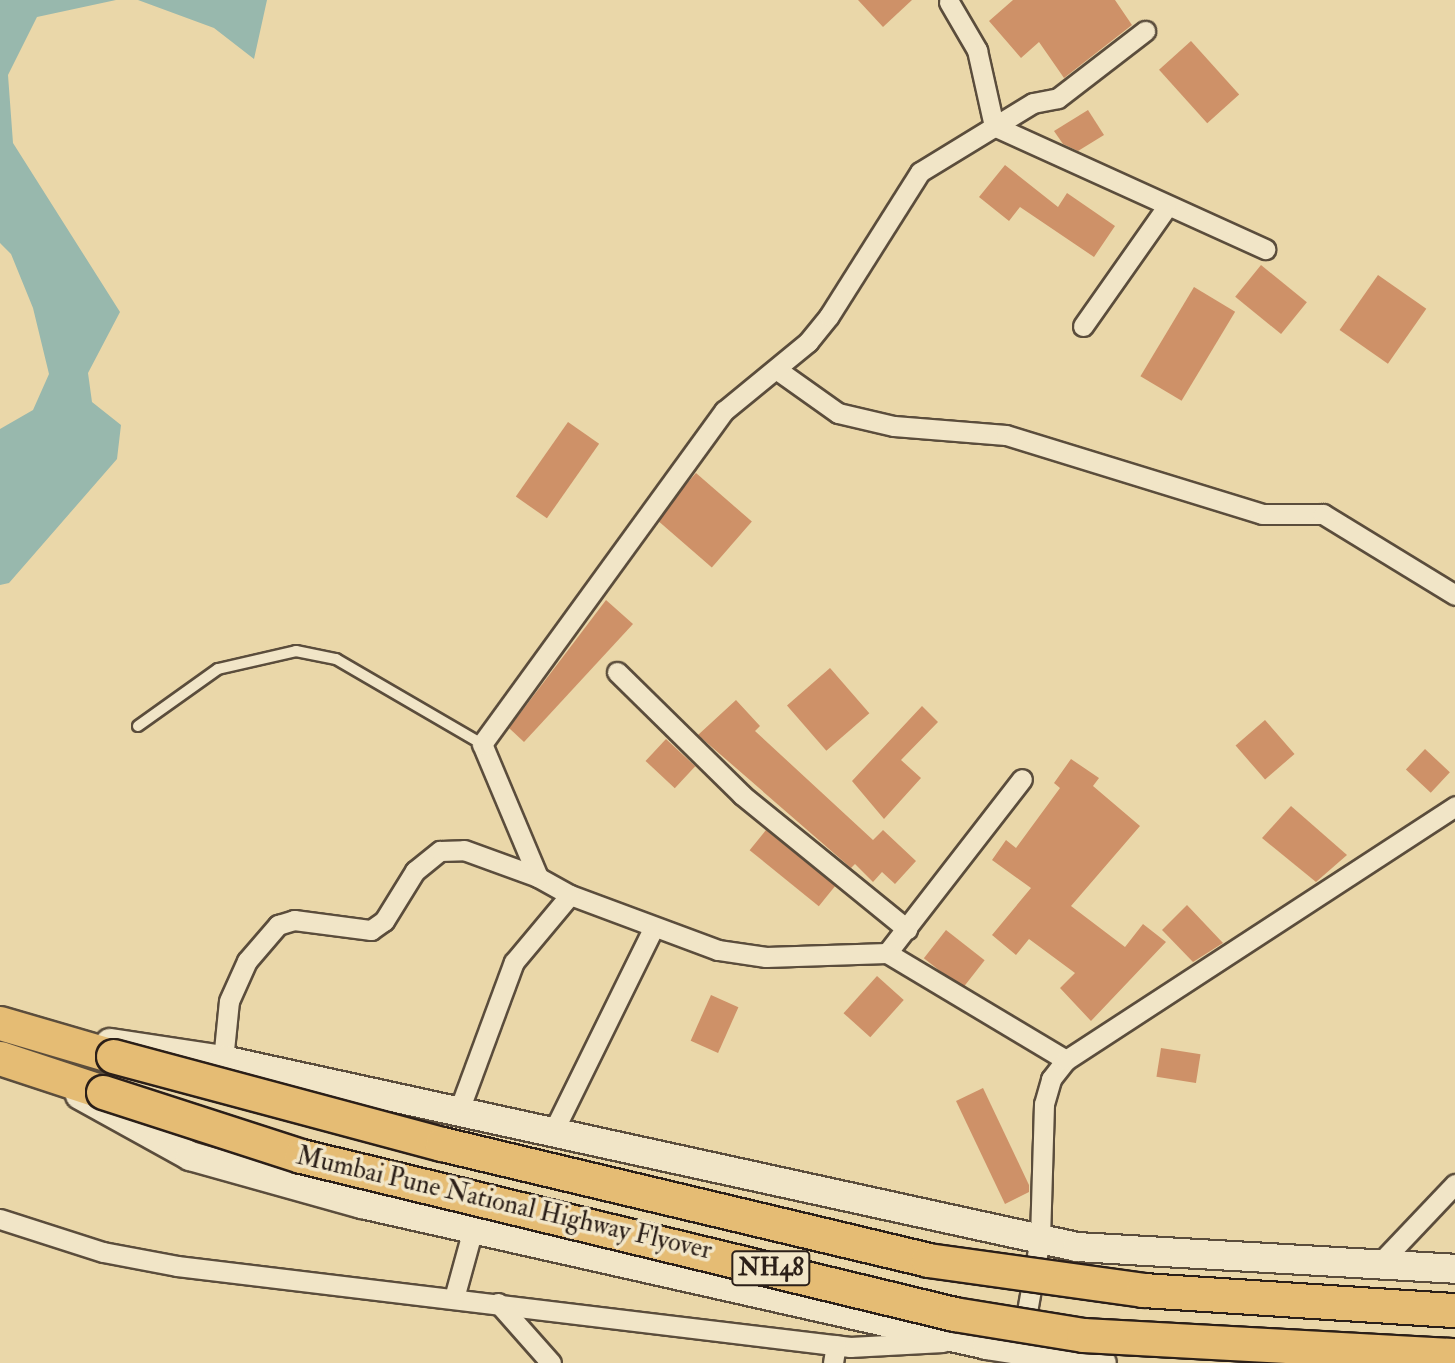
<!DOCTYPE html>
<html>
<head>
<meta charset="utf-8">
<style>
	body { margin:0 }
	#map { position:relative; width:1455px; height:1363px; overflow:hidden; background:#ead7a9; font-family:"IM FELL Double Pica",serif }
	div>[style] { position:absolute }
	.water>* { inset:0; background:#98b8ad }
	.building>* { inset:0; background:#ce9168; transform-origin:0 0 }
	.roads { filter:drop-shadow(2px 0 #5b4d3c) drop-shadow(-2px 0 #5b4d3c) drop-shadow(0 2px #5b4d3c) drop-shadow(0 -2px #5b4d3c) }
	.service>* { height:10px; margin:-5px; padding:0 5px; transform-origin:5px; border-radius:5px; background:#f1e5c7 }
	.minor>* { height:19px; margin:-9.5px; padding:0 9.5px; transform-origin:9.5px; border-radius:9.5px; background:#f1e5c7 }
	.secondary>* { height:28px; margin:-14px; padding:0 14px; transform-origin:14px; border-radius:14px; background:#f1e5c7 }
	.trunk>* { height:33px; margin:-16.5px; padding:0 16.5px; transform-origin:16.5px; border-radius:16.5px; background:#e5bc74 }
	.bridges { filter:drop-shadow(2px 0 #2b1f18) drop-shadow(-2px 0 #2b1f18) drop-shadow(0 2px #2b1f18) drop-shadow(0 -2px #2b1f18) }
	.trunk-bridge>* { height:33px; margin:-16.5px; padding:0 16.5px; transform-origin:16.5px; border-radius:16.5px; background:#e5bc74 }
	span { translate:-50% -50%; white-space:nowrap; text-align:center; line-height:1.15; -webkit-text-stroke:7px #f1e5c7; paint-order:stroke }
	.shield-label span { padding:2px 5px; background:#f1e5c7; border:2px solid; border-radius:5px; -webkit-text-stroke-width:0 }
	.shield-label { font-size:24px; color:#2b1f18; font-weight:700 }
	.street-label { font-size:26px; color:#2b1f18 }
</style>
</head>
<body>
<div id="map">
	<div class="water">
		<i style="clip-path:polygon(0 0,116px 0,37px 17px,8px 75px,13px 143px,120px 312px,88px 373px,92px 402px,121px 425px,117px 459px,9px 583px,0 585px,0 429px,33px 410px,49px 374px,33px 308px,11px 254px,0 243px)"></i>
		<i style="clip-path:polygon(138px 0,267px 0,254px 59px,214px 28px)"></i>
	</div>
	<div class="building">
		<i style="clip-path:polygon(858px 0,912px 0,883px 27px)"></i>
		<i style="clip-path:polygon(1013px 0,1115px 0,1132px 25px,1064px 78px,1039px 42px,1021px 58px,989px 21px)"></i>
		<i style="left:1191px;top:41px;width:72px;height:43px;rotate:48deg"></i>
		<i style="clip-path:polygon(1088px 110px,1104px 135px,1078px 151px,1063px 144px,1054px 131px)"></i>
		<i style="clip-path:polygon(1005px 165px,1058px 207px,1067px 193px,1115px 226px,1094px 257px,1020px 207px,1009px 221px,979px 197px)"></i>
		<i style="left:1261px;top:265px;width:59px;height:41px;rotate:39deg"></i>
		<i style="left:1378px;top:275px;width:59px;height:67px;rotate:35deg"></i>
		<i style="left:1194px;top:287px;width:48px;height:104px;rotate:31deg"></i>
		<i style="left:568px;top:422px;width:38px;height:91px;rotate:35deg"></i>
		<i style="left:696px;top:473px;width:74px;height:61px;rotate:41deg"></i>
		<i style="clip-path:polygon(606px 600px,633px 624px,524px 742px,509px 728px)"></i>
		<i style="left:830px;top:668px;width:60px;height:57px;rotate:49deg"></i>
		<i style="clip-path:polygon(736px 700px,760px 726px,755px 731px,873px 840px,883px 830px,916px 861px,895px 884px,882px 872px,873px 882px,855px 864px,851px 868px,698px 735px)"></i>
		<i style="clip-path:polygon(922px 706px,938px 722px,901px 760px,921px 778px,884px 819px,852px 781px)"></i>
		<i style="left:1265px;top:720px;width:45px;height:39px;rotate:49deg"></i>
		<i style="left:666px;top:739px;width:40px;height:30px;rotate:43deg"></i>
		<i style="left:1425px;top:749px;width:34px;height:28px;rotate:43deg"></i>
		<i style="clip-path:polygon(1071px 759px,1099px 778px,1093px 786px,1140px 826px,1071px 906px,1125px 947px,1143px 924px,1166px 942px,1091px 1021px,1060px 988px,1075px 973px,1029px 939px,1016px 955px,992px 935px,1031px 888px,992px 860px,1006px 840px,1016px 848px,1060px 788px,1054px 783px)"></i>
		<i style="clip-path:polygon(1291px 806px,1347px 855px,1316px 882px,1262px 838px)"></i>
		<i style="left:766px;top:830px;width:89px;height:26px;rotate:39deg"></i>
		<i style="clip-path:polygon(1187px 905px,1223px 943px,1193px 962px,1162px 930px)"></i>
		<i style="left:946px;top:930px;width:49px;height:36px;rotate:38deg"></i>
		<i style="left:877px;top:976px;width:36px;height:50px;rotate:42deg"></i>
		<i style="left:711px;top:995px;width:30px;height:50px;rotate:24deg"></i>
		<i style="left:1161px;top:1048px;width:40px;height:29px;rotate:9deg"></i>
		<i style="clip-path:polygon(983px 1088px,1029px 1185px,1029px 1192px,1005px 1204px,956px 1101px)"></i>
	</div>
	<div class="roads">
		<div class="service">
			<i style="left:138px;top:726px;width:98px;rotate:-35.5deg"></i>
			<i style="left:218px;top:669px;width:80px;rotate:-13deg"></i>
			<i style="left:296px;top:651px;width:41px;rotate:11.3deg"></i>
			<i style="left:336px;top:659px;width:169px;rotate:30.2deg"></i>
		</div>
		<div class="minor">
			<i style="left:949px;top:2px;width:56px;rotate:59.7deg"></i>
			<i style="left:977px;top:50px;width:78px;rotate:77.4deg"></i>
			<i style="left:994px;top:126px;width:298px;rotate:24.4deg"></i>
			<i style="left:1083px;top:326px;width:144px;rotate:-54.9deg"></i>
			<i style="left:776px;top:369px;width:76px;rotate:35.4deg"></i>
			<i style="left:838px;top:413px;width:57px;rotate:13.1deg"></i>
			<i style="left:894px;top:426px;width:112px;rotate:4.6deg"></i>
			<i style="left:1006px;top:435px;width:268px;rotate:17.1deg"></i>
			<i style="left:1262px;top:514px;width:61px"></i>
			<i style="left:1323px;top:514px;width:155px;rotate:31.5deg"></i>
			<i style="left:617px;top:672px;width:175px;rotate:44.5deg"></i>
			<i style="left:742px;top:795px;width:213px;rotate:39.1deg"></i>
			<i style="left:887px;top:953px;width:220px;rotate:-52.2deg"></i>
			<i style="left:223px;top:1060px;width:59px;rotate:-84.2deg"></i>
			<i style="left:229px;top:1001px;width:44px;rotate:-65.8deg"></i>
			<i style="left:247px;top:961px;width:48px;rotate:-49.3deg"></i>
			<i style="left:278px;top:925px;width:17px;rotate:-17deg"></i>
			<i style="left:294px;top:920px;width:78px;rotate:7.4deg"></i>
			<i style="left:371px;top:930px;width:16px;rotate:-35deg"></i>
			<i style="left:384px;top:921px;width:59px;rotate:-58.2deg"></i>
			<i style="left:415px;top:871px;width:32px;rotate:-39deg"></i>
			<i style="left:440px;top:851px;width:24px;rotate:-2deg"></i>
			<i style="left:464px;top:850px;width:79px;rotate:20deg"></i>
			<i style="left:1066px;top:1060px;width:209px;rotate:-149.1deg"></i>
			<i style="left:887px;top:953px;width:121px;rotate:178.1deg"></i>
			<i style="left:766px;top:957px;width:49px;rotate:-171.7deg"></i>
			<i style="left:718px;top:950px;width:158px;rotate:-159.6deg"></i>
			<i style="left:570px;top:895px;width:37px;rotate:-151deg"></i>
			<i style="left:538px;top:877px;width:144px;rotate:-112.8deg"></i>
			<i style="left:482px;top:744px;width:412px;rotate:-54deg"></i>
			<i style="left:724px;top:411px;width:109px;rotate:-39.4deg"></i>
			<i style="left:808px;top:342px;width:33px;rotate:-51deg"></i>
			<i style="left:829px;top:316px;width:170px;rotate:-57.7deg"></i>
			<i style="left:920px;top:172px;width:132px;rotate:-31.4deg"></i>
			<i style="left:1033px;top:103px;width:25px;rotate:-11deg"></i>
			<i style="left:1058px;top:98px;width:110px;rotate:-37.6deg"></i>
			<i style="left:458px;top:1113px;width:161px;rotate:-69.7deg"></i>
			<i style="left:514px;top:962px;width:87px;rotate:-50.1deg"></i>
			<i style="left:553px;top:1132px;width:224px;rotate:-63.8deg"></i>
			<i style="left:0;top:1219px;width:108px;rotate:17.8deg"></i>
			<i style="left:103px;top:1252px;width:75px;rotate:10.7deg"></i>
			<i style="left:177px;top:1266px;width:678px;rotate:6.86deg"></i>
			<i style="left:850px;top:1347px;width:93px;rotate:-3.1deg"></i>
			<i style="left:1380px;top:1263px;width:109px;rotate:-46.5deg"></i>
			<i style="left:454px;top:1298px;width:72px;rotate:-74.6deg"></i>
			<i style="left:498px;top:1303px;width:80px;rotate:48.5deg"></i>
			<i style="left:1023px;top:1334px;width:97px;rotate:-79.9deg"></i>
			<i style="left:1040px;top:1239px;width:135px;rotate:-88.3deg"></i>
			<i style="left:1044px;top:1104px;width:26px;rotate:-74deg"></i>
			<i style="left:1051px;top:1079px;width:24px;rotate:-52deg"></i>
			<i style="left:1066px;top:1060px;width:465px;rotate:-33.1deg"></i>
			<i style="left:833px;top:1363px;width:18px;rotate:-81deg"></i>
		</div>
		<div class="secondary">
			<i style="left:110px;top:1043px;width:114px;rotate:8.6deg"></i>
			<i style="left:223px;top:1060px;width:874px;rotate:12.35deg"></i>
			<i style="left:1077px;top:1247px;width:379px;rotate:3.3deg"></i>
			<i style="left:80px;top:1095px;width:126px;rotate:29deg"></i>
			<i style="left:190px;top:1156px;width:179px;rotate:15.6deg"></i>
			<i style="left:362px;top:1204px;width:641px;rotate:12.71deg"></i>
			<i style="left:987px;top:1345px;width:116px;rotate:8.9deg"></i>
		</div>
		<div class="trunk">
			<i style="left:0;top:1023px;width:118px;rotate:16.3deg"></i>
			<i style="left:0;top:1058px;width:108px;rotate:18.3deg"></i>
		</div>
	</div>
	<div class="bridges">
		<div class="trunk-bridge">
			<i style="left:113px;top:1056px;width:341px;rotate:15deg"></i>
			<i style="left:442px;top:1144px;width:500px;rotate:13.4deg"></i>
			<i style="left:928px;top:1260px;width:217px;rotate:7.9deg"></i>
			<i style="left:1143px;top:1290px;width:313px;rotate:3.7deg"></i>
			<i style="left:103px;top:1092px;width:208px;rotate:17.9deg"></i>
			<i style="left:301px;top:1156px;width:672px;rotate:13.6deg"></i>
			<i style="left:954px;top:1314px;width:131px;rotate:9.2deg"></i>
			<i style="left:1083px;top:1335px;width:373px;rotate:3.1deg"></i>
		</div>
	</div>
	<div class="shield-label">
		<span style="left:771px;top:1268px">NH48</span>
	</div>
	<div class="street-label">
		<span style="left:504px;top:1204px;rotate:13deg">Mumbai Pune National Highway Flyover</span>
	</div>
</div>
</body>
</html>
